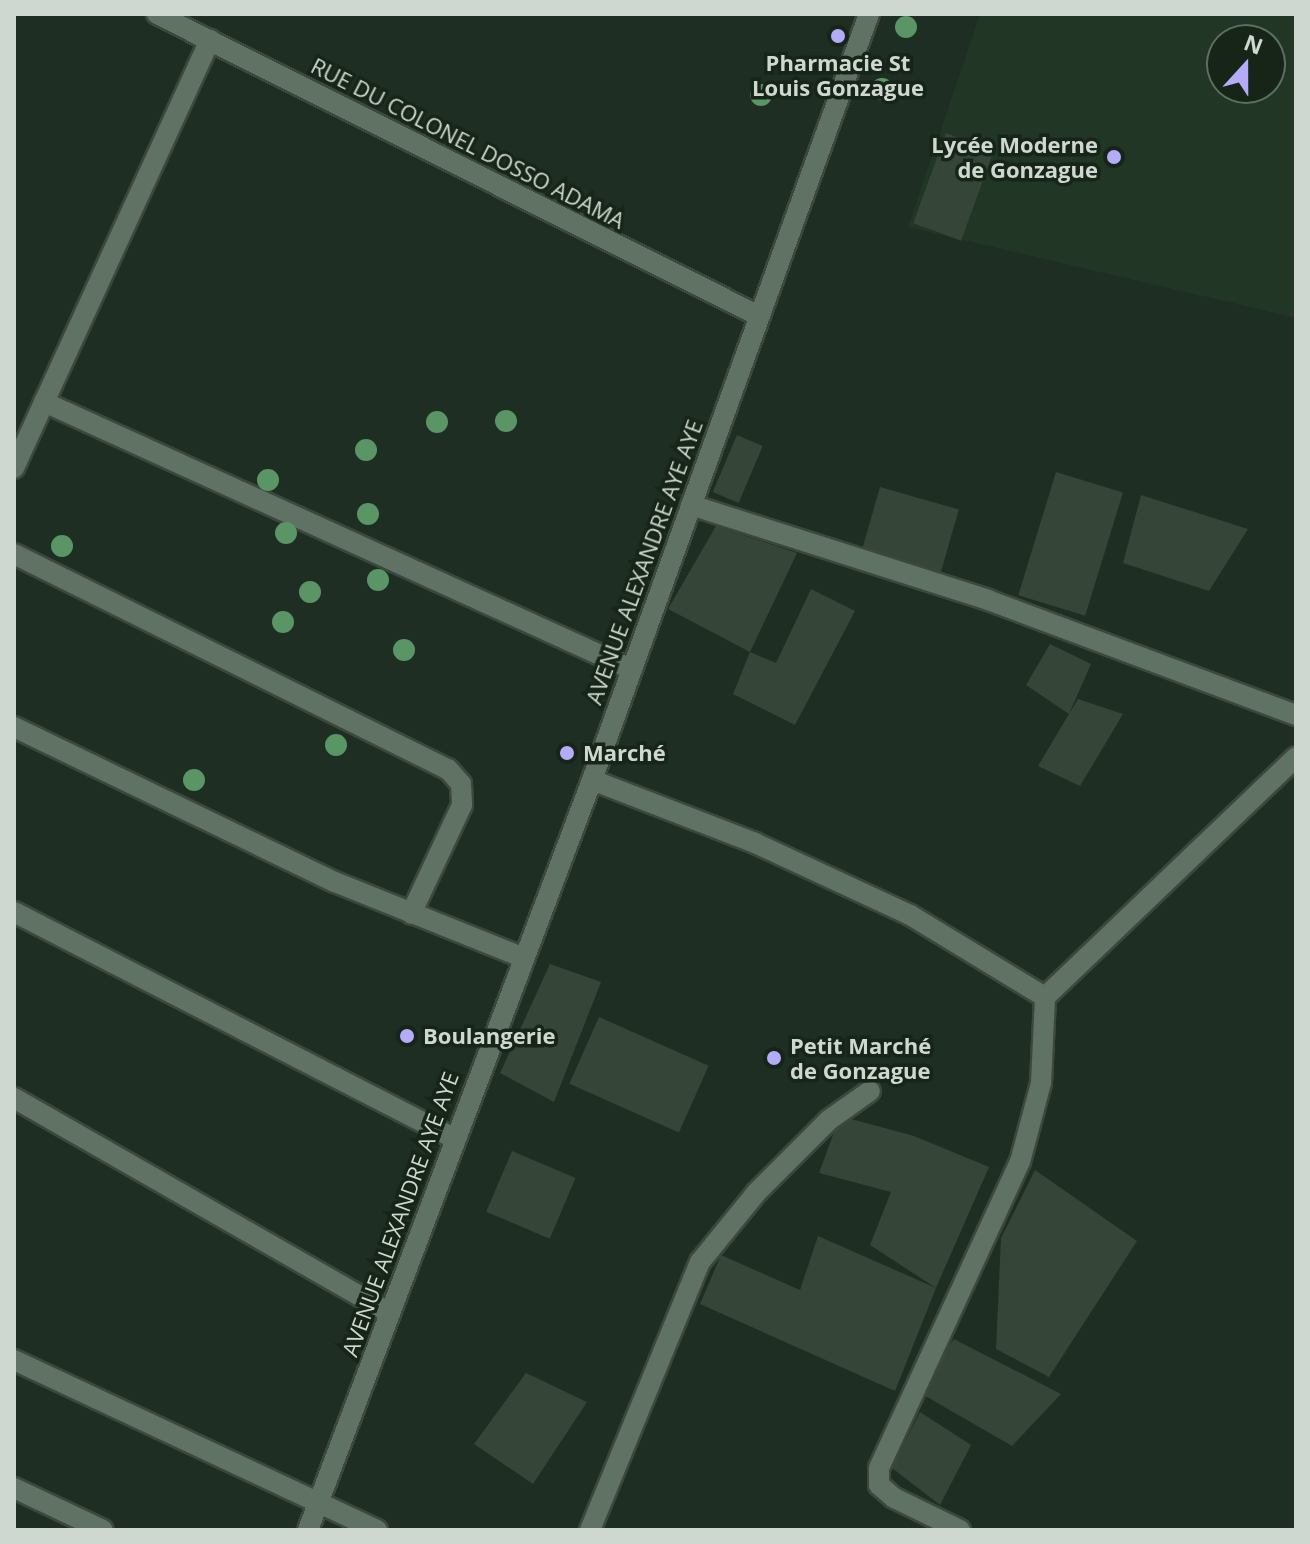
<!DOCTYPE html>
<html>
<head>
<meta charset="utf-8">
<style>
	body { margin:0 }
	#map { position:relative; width:1310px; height:1544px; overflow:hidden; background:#1f2e22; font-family:"Open Sans",sans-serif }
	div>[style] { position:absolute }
	.built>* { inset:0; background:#213624 }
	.building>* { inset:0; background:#354537; transform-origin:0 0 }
	.roads { filter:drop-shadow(2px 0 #3c483e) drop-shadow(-2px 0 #3c483e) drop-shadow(0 2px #3c483e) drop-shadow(0 -2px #3c483e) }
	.minor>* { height:20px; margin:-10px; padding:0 10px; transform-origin:10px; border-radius:10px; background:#607263 }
	.trees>* { width:22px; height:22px; margin:-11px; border-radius:50%; background:#599565 }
	.dots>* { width:22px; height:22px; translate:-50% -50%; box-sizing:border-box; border:4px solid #162518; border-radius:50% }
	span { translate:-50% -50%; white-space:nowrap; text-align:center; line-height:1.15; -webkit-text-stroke:7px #162518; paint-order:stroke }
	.poi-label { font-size:22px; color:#cfd8d0; font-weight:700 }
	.right { translate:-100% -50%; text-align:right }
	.left { translate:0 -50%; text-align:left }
	.street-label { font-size:22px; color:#cfd8d0 }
	.frame { position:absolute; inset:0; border:16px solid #cfd8d0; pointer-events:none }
	.north { position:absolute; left:1206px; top:24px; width:80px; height:80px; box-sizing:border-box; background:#162518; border:2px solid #606d62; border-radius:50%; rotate:21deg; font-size:22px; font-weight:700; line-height:32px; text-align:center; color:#cfd8d0 }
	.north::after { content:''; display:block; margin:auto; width:28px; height:36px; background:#b4acf9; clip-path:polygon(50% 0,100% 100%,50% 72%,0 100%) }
</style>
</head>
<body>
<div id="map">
	<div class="built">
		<i style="clip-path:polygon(evenodd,980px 14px,1296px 14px,1296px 318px,908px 227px,980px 14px,1222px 40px,1270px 40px,1270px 88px,1222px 88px,1222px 40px)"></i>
	</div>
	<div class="building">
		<i style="left:946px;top:133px;width:51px;height:96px;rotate:20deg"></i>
		<i style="left:737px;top:435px;width:28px;height:62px;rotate:23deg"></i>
		<i style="left:1056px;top:472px;width:70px;height:129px;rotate:17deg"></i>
		<i style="left:880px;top:487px;width:82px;height:65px;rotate:16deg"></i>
		<i style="clip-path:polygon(1141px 495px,1248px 529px,1209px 591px,1123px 563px)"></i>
		<i style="clip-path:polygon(716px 526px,797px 553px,750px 652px,668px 609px)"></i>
		<i style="clip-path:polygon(811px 589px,855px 611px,795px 725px,733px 694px,750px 652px,776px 663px)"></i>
		<i style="clip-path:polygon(1050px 644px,1091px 664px,1069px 714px,1078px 699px,1123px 714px,1080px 786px,1038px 766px,1069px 714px,1026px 685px)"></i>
		<i style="clip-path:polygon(550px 964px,601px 982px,554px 1102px,500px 1073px)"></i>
		<i style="left:599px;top:1017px;width:120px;height:73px;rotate:24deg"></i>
		<i style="clip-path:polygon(840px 1116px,914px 1136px,989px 1167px,936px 1288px,870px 1245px,891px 1192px,819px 1173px)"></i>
		<i style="left:512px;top:1151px;width:69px;height:66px;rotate:23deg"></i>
		<i style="clip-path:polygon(1035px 1170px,1137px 1241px,1049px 1377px,996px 1349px,1001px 1238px)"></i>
		<i style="clip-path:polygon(818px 1236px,936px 1288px,895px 1391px,700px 1304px,721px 1255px,800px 1290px)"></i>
		<i style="clip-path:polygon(954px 1339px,1061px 1394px,1012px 1446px,915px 1390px)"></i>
		<i style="clip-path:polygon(526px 1373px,587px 1402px,533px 1484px,474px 1444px)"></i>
		<i style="clip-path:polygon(920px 1412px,971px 1445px,940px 1505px,892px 1468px)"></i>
	</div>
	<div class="roads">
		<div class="minor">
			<i style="left:157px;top:14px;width:671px;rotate:26.64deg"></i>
			<i style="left:44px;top:402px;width:645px;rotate:24.46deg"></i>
			<i style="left:14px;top:468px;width:471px;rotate:-65.4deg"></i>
			<i style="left:691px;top:505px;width:312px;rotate:17.7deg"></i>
			<i style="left:988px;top:600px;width:329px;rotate:20.5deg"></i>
			<i style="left:14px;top:554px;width:484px;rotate:26.4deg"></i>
			<i style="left:448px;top:769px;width:20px;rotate:49deg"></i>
			<i style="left:461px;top:784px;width:21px;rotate:87deg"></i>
			<i style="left:462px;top:805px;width:120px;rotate:115.1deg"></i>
			<i style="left:14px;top:727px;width:356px;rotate:25.8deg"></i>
			<i style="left:335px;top:882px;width:204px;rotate:21.9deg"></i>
			<i style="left:592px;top:780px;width:175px;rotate:21.1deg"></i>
			<i style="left:755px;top:843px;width:171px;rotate:24.9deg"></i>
			<i style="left:910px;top:915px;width:158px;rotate:31.3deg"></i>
			<i style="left:1045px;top:997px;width:347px;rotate:-43.7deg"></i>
			<i style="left:14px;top:912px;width:494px;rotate:27.2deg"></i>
			<i style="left:14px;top:1098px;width:432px;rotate:29.8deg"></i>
			<i style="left:14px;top:1360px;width:401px;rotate:25.1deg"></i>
			<i style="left:14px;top:1488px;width:98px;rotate:25.3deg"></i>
			<i style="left:308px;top:1530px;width:802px;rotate:-69.26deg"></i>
			<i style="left:592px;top:780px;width:815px;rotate:-70.12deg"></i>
			<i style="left:590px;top:1530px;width:290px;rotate:-67.7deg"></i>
			<i style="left:700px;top:1262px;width:89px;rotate:-50.9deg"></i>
			<i style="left:756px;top:1193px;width:103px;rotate:-45deg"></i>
			<i style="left:829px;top:1120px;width:50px;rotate:-35.3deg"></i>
			<i style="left:960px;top:1530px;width:73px;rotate:-154.1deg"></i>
			<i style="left:894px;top:1498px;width:20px;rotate:-139deg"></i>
			<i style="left:879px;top:1485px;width:17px;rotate:-90deg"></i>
			<i style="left:879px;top:1468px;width:337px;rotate:-65.3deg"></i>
			<i style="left:1020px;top:1162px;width:82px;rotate:-75.1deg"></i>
			<i style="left:1041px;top:1083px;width:86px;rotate:-87.3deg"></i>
		</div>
	</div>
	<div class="trees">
		<i style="left:906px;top:27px"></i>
		<i style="left:882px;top:89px"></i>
		<i style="left:761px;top:95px"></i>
		<i style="left:506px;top:421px"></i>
		<i style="left:437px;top:422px"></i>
		<i style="left:366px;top:450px"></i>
		<i style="left:268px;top:480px"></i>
		<i style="left:368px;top:514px"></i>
		<i style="left:286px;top:533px"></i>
		<i style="left:62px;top:546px"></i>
		<i style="left:378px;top:580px"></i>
		<i style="left:310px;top:592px"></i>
		<i style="left:283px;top:622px"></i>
		<i style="left:404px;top:650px"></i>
		<i style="left:336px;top:745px"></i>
		<i style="left:194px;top:780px"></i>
	</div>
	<div class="dots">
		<i style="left:838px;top:36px;background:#b4acf9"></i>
		<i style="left:1114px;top:157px;background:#b4acf9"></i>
		<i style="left:567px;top:753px;background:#b4acf9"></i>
		<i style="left:407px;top:1036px;background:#b4acf9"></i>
		<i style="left:774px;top:1058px;background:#b4acf9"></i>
	</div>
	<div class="poi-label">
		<span style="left:838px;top:75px">Pharmacie St<br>Louis Gonzague</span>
		<span class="right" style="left:1098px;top:157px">Lycée Moderne<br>de Gonzague</span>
		<span class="left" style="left:583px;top:753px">Marché</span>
		<span class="left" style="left:423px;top:1036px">Boulangerie</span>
		<span class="left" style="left:790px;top:1058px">Petit Marché<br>de Gonzague</span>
	</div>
	<div class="street-label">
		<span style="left:468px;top:143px;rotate:27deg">RUE DU COLONEL DOSSO ADAMA</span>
		<span style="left:644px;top:562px;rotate:-70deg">AVENUE ALEXANDRE AYE AYE</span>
		<span style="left:400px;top:1214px;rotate:-70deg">AVENUE ALEXANDRE AYE AYE</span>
	</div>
	<div class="frame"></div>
	<div class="north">N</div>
</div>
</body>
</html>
